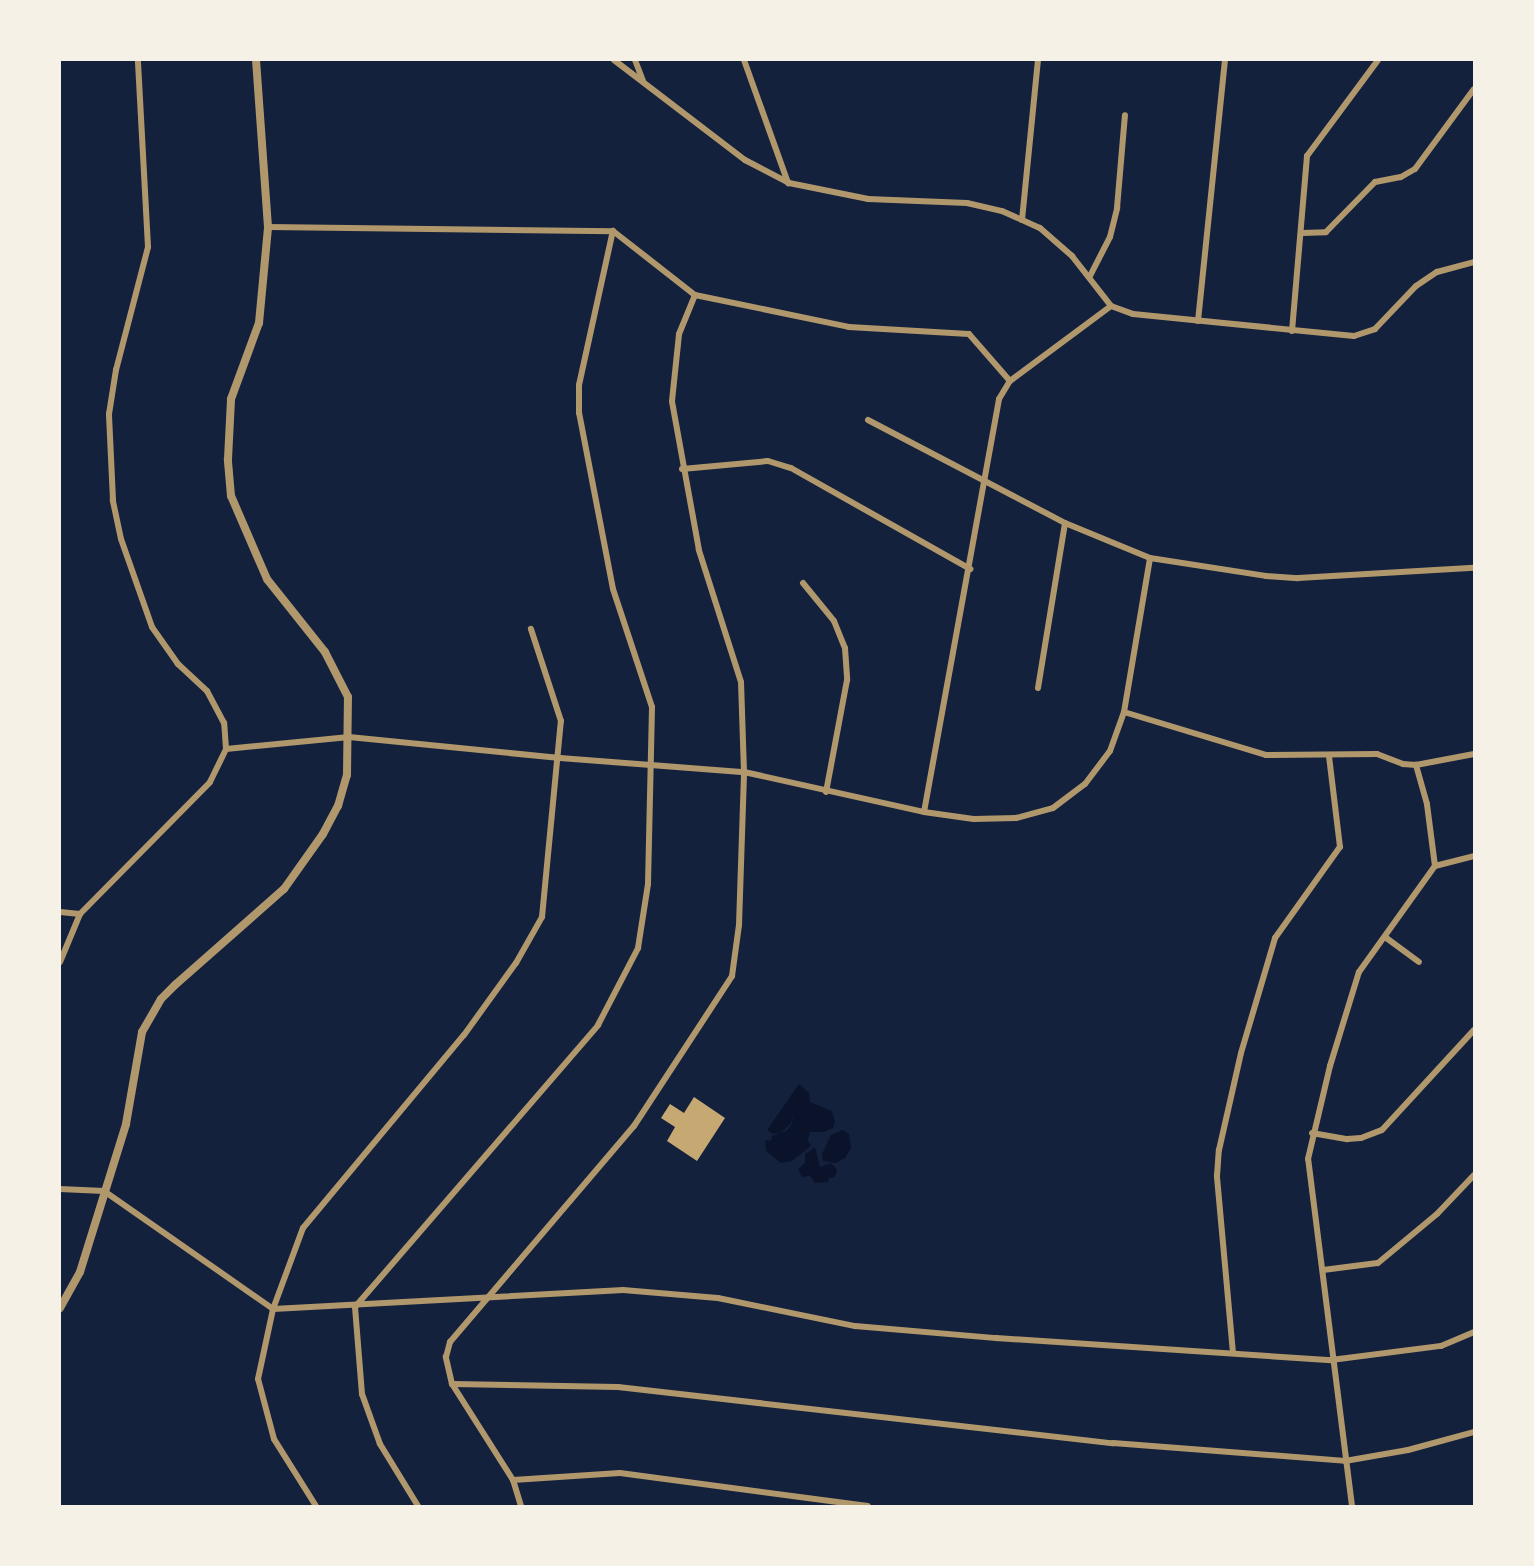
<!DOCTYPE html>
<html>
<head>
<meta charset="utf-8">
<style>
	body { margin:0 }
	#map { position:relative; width:1534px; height:1566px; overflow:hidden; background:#14213d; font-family:"IBM Plex Sans",sans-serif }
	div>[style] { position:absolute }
	.water>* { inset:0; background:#0b132b }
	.building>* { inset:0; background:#c6a872 }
	.minor>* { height:6px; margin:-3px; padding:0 3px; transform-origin:3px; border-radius:3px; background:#b1986c }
	.tertiary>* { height:8px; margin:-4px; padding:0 4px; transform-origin:4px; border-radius:4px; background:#b1986c }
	span { translate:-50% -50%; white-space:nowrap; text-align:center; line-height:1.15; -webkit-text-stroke:5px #f6f1e7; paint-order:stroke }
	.frame { position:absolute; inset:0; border:61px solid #f6f1e7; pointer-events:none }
</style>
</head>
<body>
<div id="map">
	<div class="water">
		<i style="clip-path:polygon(799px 1084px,809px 1093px,810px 1102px,832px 1111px,835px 1122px,833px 1128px,824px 1132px,810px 1132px,808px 1140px,811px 1146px,792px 1161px,781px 1163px,766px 1151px,765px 1140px,771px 1141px,772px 1136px,786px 1131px,792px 1124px,793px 1114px,791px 1123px,781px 1133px,773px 1134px,767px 1130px)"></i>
		<i style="clip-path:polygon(843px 1130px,849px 1134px,851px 1148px,845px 1158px,836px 1163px,823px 1161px,822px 1154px,831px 1135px)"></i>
		<i style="clip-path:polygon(815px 1147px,820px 1167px,831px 1163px,837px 1170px,835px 1177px,829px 1178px,828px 1182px,815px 1183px,810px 1176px,802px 1177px,798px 1169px,805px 1163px,805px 1154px)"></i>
	</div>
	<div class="building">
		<i style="clip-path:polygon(694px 1097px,725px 1118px,697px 1161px,667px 1141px,675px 1127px,661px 1118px,670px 1104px,684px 1113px)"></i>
	</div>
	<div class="minor">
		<i style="left:614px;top:60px;width:165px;rotate:37.4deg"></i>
		<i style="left:745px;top:160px;width:50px;rotate:27.6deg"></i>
		<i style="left:789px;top:183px;width:81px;rotate:11.4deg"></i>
		<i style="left:868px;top:199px;width:99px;rotate:2.3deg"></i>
		<i style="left:967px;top:203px;width:36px;rotate:13deg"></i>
		<i style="left:1002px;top:211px;width:42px;rotate:24.1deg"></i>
		<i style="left:1040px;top:228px;width:43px;rotate:41.2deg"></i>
		<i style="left:1072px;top:256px;width:63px;rotate:52deg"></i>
		<i style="left:1111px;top:306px;width:23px;rotate:20deg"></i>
		<i style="left:1133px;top:314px;width:222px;rotate:5.7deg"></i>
		<i style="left:1354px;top:336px;width:22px;rotate:-18deg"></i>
		<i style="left:1375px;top:329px;width:59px;rotate:-46.4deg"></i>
		<i style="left:1416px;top:286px;width:25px;rotate:-34deg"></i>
		<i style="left:1437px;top:272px;width:38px;rotate:-15deg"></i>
		<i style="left:635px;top:60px;width:22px;rotate:69deg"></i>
		<i style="left:744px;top:60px;width:131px;rotate:70.3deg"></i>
		<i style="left:1022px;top:220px;width:161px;rotate:-84.3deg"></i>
		<i style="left:268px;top:227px;width:345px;rotate:0.7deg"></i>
		<i style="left:613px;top:231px;width:104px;rotate:38deg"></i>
		<i style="left:695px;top:295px;width:157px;rotate:11.7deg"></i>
		<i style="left:849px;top:327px;width:120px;rotate:3.3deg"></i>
		<i style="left:969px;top:334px;width:62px;rotate:48.9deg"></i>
		<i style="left:1302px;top:233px;width:24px;rotate:-2deg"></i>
		<i style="left:1326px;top:232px;width:70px;rotate:-45.6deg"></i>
		<i style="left:1375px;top:182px;width:26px;rotate:-11deg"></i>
		<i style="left:1401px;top:177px;width:16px;rotate:-30deg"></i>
		<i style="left:1415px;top:169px;width:99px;rotate:-53.6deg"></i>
		<i style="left:1090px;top:276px;width:44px;rotate:-62.9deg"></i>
		<i style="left:1110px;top:237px;width:30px;rotate:-76deg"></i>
		<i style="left:1117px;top:208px;width:93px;rotate:-85.1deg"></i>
		<i style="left:1198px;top:321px;width:262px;rotate:-84.1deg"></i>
		<i style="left:1292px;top:331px;width:176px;rotate:-85.1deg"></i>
		<i style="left:1307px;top:156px;width:119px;rotate:-53.5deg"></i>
		<i style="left:868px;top:420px;width:222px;rotate:27.6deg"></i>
		<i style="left:1065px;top:523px;width:92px;rotate:22.4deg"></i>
		<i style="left:1150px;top:558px;width:117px;rotate:8.8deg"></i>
		<i style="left:1266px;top:576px;width:32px;rotate:4deg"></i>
		<i style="left:1298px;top:578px;width:176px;rotate:-3.3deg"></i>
		<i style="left:682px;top:469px;width:86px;rotate:-5.3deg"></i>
		<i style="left:768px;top:461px;width:24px;rotate:17deg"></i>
		<i style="left:791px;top:468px;width:206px;rotate:29.4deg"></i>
		<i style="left:803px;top:583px;width:49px;rotate:50.8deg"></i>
		<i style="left:834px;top:621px;width:29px;rotate:68deg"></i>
		<i style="left:845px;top:648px;width:32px;rotate:86deg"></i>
		<i style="left:847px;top:680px;width:114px;rotate:100.6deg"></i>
		<i style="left:1038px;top:688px;width:167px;rotate:-80.7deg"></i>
		<i style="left:1124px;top:712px;width:148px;rotate:16.8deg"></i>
		<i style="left:1266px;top:755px;width:111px;rotate:-0.5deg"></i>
		<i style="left:1377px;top:754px;width:28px;rotate:21deg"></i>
		<i style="left:1403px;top:764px;width:13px;rotate:4deg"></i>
		<i style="left:1416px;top:765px;width:59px;rotate:-10.7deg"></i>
		<i style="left:226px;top:749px;width:124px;rotate:-5.6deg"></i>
		<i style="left:349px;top:737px;width:212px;rotate:5.7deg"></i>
		<i style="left:560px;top:758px;width:185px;rotate:4.4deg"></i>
		<i style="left:744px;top:772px;width:184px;rotate:12.5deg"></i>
		<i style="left:924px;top:812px;width:50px;rotate:8deg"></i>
		<i style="left:974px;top:819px;width:42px;rotate:-1.4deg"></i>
		<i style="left:1016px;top:818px;width:38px;rotate:-15deg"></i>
		<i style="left:1053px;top:808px;width:40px;rotate:-37deg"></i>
		<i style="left:1085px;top:784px;width:41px;rotate:-52.9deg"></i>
		<i style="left:1110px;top:751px;width:41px;rotate:-70.3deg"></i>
		<i style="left:1124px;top:712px;width:156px;rotate:-80.4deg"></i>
		<i style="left:924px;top:812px;width:420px;rotate:-79.7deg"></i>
		<i style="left:999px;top:399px;width:21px;rotate:-59deg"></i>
		<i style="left:1010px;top:381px;width:126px;rotate:-36.6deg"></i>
		<i style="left:1435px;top:866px;width:40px;rotate:-14.4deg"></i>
		<i style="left:60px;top:912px;width:20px;rotate:6deg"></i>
		<i style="left:1385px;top:937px;width:42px;rotate:36.3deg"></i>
		<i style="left:60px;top:962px;width:52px;rotate:-67.4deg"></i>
		<i style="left:80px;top:914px;width:185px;rotate:-45.4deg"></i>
		<i style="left:210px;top:782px;width:37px;rotate:-64deg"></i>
		<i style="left:226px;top:749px;width:26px;rotate:-94deg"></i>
		<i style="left:224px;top:723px;width:36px;rotate:-118deg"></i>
		<i style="left:207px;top:691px;width:40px;rotate:-137deg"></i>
		<i style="left:178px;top:664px;width:45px;rotate:-125.1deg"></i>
		<i style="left:152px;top:627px;width:93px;rotate:-109.4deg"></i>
		<i style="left:121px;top:539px;width:40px;rotate:-102deg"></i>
		<i style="left:113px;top:500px;width:86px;rotate:-92.7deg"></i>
		<i style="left:109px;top:414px;width:45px;rotate:-81deg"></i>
		<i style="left:116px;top:370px;width:127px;rotate:-75.4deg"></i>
		<i style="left:148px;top:247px;width:187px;rotate:-93.1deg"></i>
		<i style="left:1312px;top:1133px;width:36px;rotate:10deg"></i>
		<i style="left:1347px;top:1139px;width:14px;rotate:-4deg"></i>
		<i style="left:1361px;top:1138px;width:22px;rotate:-21deg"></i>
		<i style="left:1382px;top:1130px;width:136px;rotate:-47.4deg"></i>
		<i style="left:60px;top:1189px;width:44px;rotate:2.6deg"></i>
		<i style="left:104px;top:1191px;width:206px;rotate:34.9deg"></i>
		<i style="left:273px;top:1309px;width:351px;rotate:-3.1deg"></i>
		<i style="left:623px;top:1290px;width:95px;rotate:4.8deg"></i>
		<i style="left:718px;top:1298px;width:140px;rotate:11.6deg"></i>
		<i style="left:855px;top:1326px;width:142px;rotate:4.9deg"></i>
		<i style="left:996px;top:1338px;width:336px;rotate:3.8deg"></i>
		<i style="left:1331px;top:1360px;width:111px;rotate:-7.3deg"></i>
		<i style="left:1441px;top:1346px;width:36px;rotate:-23deg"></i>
		<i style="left:1323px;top:1270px;width:55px;rotate:-7.3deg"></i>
		<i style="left:1378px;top:1263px;width:77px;rotate:-39.7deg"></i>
		<i style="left:1437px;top:1214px;width:54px;rotate:-46.5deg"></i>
		<i style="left:1233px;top:1353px;width:178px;rotate:-95.2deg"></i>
		<i style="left:1217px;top:1176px;width:26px;rotate:-86deg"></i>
		<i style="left:1219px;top:1150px;width:99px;rotate:-77.2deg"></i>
		<i style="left:1241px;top:1053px;width:120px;rotate:-73.5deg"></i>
		<i style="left:1275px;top:938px;width:112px;rotate:-54.5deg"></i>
		<i style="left:1340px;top:847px;width:92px;rotate:-96.9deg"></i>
		<i style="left:452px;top:1384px;width:166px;rotate:1deg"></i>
		<i style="left:618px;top:1387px;width:498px;rotate:6.5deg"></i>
		<i style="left:1113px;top:1443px;width:233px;rotate:4.4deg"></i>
		<i style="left:1345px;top:1461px;width:64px;rotate:-9.9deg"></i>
		<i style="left:1408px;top:1450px;width:68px;rotate:-15.3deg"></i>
		<i style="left:513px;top:1480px;width:107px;rotate:-3.7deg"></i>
		<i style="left:620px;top:1473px;width:250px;rotate:7.6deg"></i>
		<i style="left:316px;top:1506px;width:79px;rotate:-122.1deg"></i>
		<i style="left:274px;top:1439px;width:62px;rotate:-104.9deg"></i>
		<i style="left:258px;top:1379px;width:72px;rotate:-77.9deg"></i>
		<i style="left:273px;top:1309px;width:86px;rotate:-69.7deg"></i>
		<i style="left:303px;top:1228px;width:251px;rotate:-50.2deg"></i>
		<i style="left:464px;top:1035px;width:89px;rotate:-54.2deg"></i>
		<i style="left:516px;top:963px;width:53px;rotate:-60.5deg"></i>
		<i style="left:542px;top:917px;width:197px;rotate:-84.5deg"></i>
		<i style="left:561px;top:721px;width:97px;rotate:-108.1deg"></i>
		<i style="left:418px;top:1506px;width:73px;rotate:-121.5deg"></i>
		<i style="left:380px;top:1444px;width:53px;rotate:-109.8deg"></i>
		<i style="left:362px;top:1394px;width:87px;rotate:-94.6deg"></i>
		<i style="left:355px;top:1307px;width:372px;rotate:-49.2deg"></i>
		<i style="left:598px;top:1025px;width:87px;rotate:-62.5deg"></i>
		<i style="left:638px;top:948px;width:65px;rotate:-81.1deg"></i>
		<i style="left:648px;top:884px;width:177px;rotate:-88.7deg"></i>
		<i style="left:652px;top:707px;width:124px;rotate:-108.3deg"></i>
		<i style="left:613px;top:589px;width:179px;rotate:-100.9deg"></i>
		<i style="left:579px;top:413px;width:28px;rotate:-90deg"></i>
		<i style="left:579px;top:385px;width:158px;rotate:-77.6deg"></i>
		<i style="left:521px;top:1506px;width:27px;rotate:-107deg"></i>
		<i style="left:513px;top:1480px;width:114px;rotate:-122.4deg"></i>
		<i style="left:452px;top:1384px;width:28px;rotate:-103deg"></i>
		<i style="left:446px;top:1357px;width:16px;rotate:-75deg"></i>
		<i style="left:450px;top:1342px;width:284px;rotate:-49.6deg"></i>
		<i style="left:634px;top:1126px;width:179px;rotate:-56.8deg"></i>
		<i style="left:732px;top:976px;width:51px;rotate:-82.2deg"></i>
		<i style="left:739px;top:925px;width:153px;rotate:-88.1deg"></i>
		<i style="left:744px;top:772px;width:90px;rotate:-91.9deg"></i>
		<i style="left:741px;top:682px;width:139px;rotate:-107.7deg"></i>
		<i style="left:699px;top:550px;width:151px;rotate:-100.3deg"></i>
		<i style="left:672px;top:401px;width:67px;rotate:-84deg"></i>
		<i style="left:679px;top:334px;width:42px;rotate:-67.7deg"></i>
		<i style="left:1352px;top:1506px;width:350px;rotate:-97.2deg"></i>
		<i style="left:1308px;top:1159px;width:96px;rotate:-76.7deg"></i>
		<i style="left:1330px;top:1066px;width:98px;rotate:-72.9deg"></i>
		<i style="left:1359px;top:972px;width:130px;rotate:-54.4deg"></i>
		<i style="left:1435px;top:866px;width:63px;rotate:-97.4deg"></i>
		<i style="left:1427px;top:804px;width:41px;rotate:-105.8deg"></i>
	</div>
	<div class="tertiary">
		<i style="left:60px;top:1308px;width:41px;rotate:-60.9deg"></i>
		<i style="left:80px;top:1272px;width:155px;rotate:-72.7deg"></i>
		<i style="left:126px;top:1124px;width:93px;rotate:-80.1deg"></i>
		<i style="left:142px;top:1032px;width:38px;rotate:-60deg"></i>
		<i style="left:161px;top:999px;width:20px;rotate:-45deg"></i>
		<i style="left:175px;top:985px;width:145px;rotate:-41.4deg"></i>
		<i style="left:284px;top:889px;width:67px;rotate:-54.7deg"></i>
		<i style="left:323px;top:834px;width:32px;rotate:-62deg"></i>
		<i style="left:338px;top:806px;width:32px;rotate:-74deg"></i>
		<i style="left:347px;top:775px;width:78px;rotate:-89.3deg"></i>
		<i style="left:348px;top:697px;width:51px;rotate:-117.1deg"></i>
		<i style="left:325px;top:652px;width:93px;rotate:-128.5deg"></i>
		<i style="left:267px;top:579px;width:90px;rotate:-113.4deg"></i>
		<i style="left:231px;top:496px;width:37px;rotate:-95deg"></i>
		<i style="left:228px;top:459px;width:60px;rotate:-87.1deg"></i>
		<i style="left:231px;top:399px;width:81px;rotate:-69.8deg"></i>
		<i style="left:259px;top:323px;width:96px;rotate:-84.6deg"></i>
		<i style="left:268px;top:227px;width:167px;rotate:-94.1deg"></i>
	</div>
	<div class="frame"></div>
</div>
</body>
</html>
